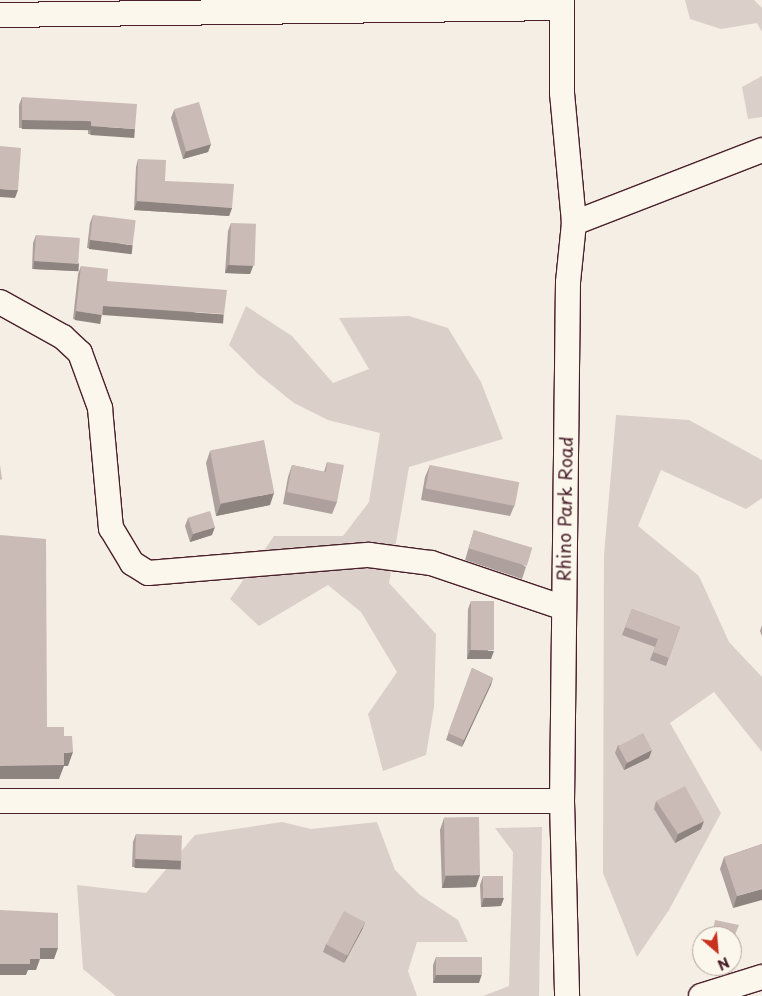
<!DOCTYPE html>
<html>
<head>
<meta charset="utf-8">
<style>
	body { margin:0 }
	#map { position:relative; width:762px; height:996px; overflow:hidden; background:#f4eee4; font-family:"Playpen Sans",sans-serif }
	div>[style] { position:absolute }
	.green>* { inset:0; background:#dbd0c9 }
	.roads { filter:drop-shadow(1px 0 #4a1f2b) drop-shadow(-1px 0 #4a1f2b) drop-shadow(0 1px #4a1f2b) drop-shadow(0 -1px #4a1f2b) }
	.minor>* { height:24px; margin:-12px; padding:0 12px; transform-origin:12px; border-radius:12px; background:#fbf7ec }
	.wall>* { inset:0; background:#aea19d }
	.shaded-wall>* { inset:0; background:#8d837f; transform-origin:0 0 }
	.building>* { inset:0; background:#cabbb6; transform-origin:0 0 }
	span { translate:-50% -50%; white-space:nowrap; text-align:center; line-height:1.15; -webkit-text-stroke:5px #fbf7ec; paint-order:stroke }
	.street-label { font-size:18px; color:#4a1f2b }
	.north { position:absolute; left:692px; top:926px; width:50px; height:50px; box-sizing:border-box; background:#fbf7ec; border:1px solid #b4a19f; border-radius:50%; rotate:153deg; font-size:14px; font-weight:700; line-height:20px; text-align:center; color:#4a1f2b }
	.north::after { content:''; display:block; margin:auto; width:18px; height:22px; background:#c8321e; clip-path:polygon(50% 0,100% 100%,50% 72%,0 100%) }
</style>
</head>
<body>
<div id="map">
	<div class="green">
		<i style="clip-path:polygon(685px 0,754px 0,762px 8px,762px 32px,757px 23px,721px 29px,690px 19px)"></i>
		<i style="clip-path:polygon(762px 76px,762px 117px,748px 119px,742px 87px)"></i>
		<i style="clip-path:polygon(246px 306px,292px 336px,333px 383px,369px 369px,339px 318px,409px 316px,448px 328px,481px 382px,503px 439px,409px 467px,389px 583px,436px 634px,434px 707px,426px 755px,383px 771px,368px 714px,397px 672px,361px 612px,328px 585px,259px 626px,230px 599px,274px 536px,343px 536px,369px 502px,380px 433px,328px 420px,294px 403px,258px 374px,229px 345px)"></i>
		<i style="clip-path:polygon(616px 415px,689px 420px,762px 460px,762px 498px,746px 509px,661px 470px,638px 526px,699px 576px,729px 642px,762px 677px,762px 752px,714px 692px,670px 723px,721px 813px,669px 910px,637px 957px,603px 873px,604px 555px)"></i>
		<i style="clip-path:polygon(282px 822px,311px 829px,377px 822px,395px 870px,420px 895px,458px 920px,468px 942px,417px 942px,408px 971px,417px 996px,116px 996px,83px 969px,77px 885px,146px 893px,195px 835px)"></i>
		<i style="clip-path:polygon(542px 827px,539px 996px,483px 996px,509px 986px,513px 852px,495px 828px)"></i>
	</div>
	<div class="roads">
		<div class="minor">
			<i style="left:562px;top:0;width:93px;rotate:90deg"></i>
			<i style="left:562px;top:93px;width:131px;rotate:84.7deg"></i>
			<i style="left:574px;top:223px;width:59px;rotate:95.8deg"></i>
			<i style="left:568px;top:282px;width:519px;rotate:90.66deg"></i>
			<i style="left:562px;top:801px;width:195px;rotate:88.5deg"></i>
			<i style="left:0;top:15px;width:562px;rotate:-0.71deg"></i>
			<i style="left:574px;top:223px;width:202px;rotate:-21.2deg"></i>
			<i style="left:0;top:302px;width:72px;rotate:29.1deg"></i>
			<i style="left:63px;top:337px;width:23px;rotate:43deg"></i>
			<i style="left:80px;top:353px;width:59px;rotate:70deg"></i>
			<i style="left:100px;top:408px;width:121px;rotate:84.8deg"></i>
			<i style="left:111px;top:528px;width:41px;rotate:59deg"></i>
			<i style="left:132px;top:563px;width:19px;rotate:32deg"></i>
			<i style="left:148px;top:573px;width:222px;rotate:-4.7deg"></i>
			<i style="left:369px;top:555px;width:63px;rotate:7.4deg"></i>
			<i style="left:431px;top:563px;width:140px;rotate:18.7deg"></i>
			<i style="left:0;top:801px;width:562px"></i>
			<i style="left:701px;top:996px;width:64px;rotate:-17.3deg"></i>
		</div>
	</div>
	<div class="wall">
		<i style="clip-path:polygon(22px 97px,132px 137px,88px 134px,88px 129px,19px 128px,19px 105px)"></i>
		<i style="clip-path:polygon(174px 110px,211px 144px,208px 152px,183px 159px,171px 118px)"></i>
		<i style="clip-path:polygon(138px 159px,165px 181px,232px 208px,229px 216px,134px 210px,136px 167px)"></i>
		<i style="clip-path:polygon(93px 215px,130px 253px,87px 248px,90px 223px)"></i>
		<i style="clip-path:polygon(231px 223px,253px 266px,250px 274px,225px 273px,228px 231px)"></i>
		<i style="clip-path:polygon(36px 235px,76px 271px,32px 269px,33px 243px)"></i>
		<i style="clip-path:polygon(81px 266px,107px 281px,221px 322px,102px 314px,99px 323px,73px 319px,78px 274px)"></i>
		<i style="clip-path:polygon(210px 451px,270px 505px,216px 516px,206px 463px)"></i>
		<i style="clip-path:polygon(327px 462px,337px 502px,332px 514px,283px 504px,288px 477px,292px 465px,324px 472px)"></i>
		<i style="clip-path:polygon(430px 465px,515px 504px,510px 516px,421px 500px,425px 477px)"></i>
		<i style="clip-path:polygon(188px 518px,212px 535px,190px 542px,185px 526px)"></i>
		<i style="clip-path:polygon(474px 530px,526px 567px,522px 579px,465px 560px)"></i>
		<i style="clip-path:polygon(471px 601px,491px 659px,467px 659px,468px 609px)"></i>
		<i style="clip-path:polygon(632px 609px,680px 627px,666px 666px,650px 660px,655px 647px,622px 635px)"></i>
		<i style="clip-path:polygon(762px 625px,762px 636px,760px 631px)"></i>
		<i style="clip-path:polygon(472px 668px,493px 678px,462px 747px,446px 740px)"></i>
		<i style="clip-path:polygon(618px 745px,649px 758px,624px 770px,615px 753px)"></i>
		<i style="clip-path:polygon(656px 801px,701px 829px,675px 843px,654px 809px)"></i>
		<i style="clip-path:polygon(444px 818px,476px 887px,442px 888px,440px 830px)"></i>
		<i style="clip-path:polygon(136px 834px,178px 869px,132px 867px,133px 842px)"></i>
		<i style="clip-path:polygon(762px 844px,733px 908px,720px 869px,724px 857px)"></i>
		<i style="clip-path:polygon(483px 876px,501px 906px,481px 907px,480px 885px)"></i>
		<i style="clip-path:polygon(365px 922px,362px 930px,344px 963px,323px 952px,326px 944px)"></i>
		<i style="clip-path:polygon(436px 957px,479px 983px,433px 983px,433px 965px)"></i>
	</div>
	<div class="shaded-wall">
		<i style="left:22px;top:120px;width:69px;height:9px;rotate:1deg"></i>
		<i style="left:91px;top:126px;width:44px;height:9px;rotate:4deg"></i>
		<i style="clip-path:polygon(211px 144px,208px 152px,183px 159px,186px 151px)"></i>
		<i style="clip-path:polygon(0 189px,18px 190px,15px 198px,0 197px)"></i>
		<i style="clip-path:polygon(137px 201px,232px 208px,229px 216px,134px 210px)"></i>
		<i style="left:90px;top:240px;width:43px;height:9px;rotate:7deg"></i>
		<i style="left:34px;top:261px;width:45px;height:8px;rotate:3deg"></i>
		<i style="clip-path:polygon(228px 265px,253px 266px,250px 274px,225px 273px)"></i>
		<i style="left:103px;top:306px;width:121px;height:9px;rotate:4deg"></i>
		<i style="left:76px;top:311px;width:26px;height:9px;rotate:9deg"></i>
		<i style="clip-path:polygon(274px 493px,270px 505px,216px 516px,221px 504px)"></i>
		<i style="clip-path:polygon(215px 527px,212px 535px,190px 542px,193px 534px)"></i>
		<i style="clip-path:polygon(470px 650px,494px 651px,491px 659px,467px 659px)"></i>
		<i style="clip-path:polygon(493px 678px,491px 685px,462px 747px,464px 740px)"></i>
		<i style="clip-path:polygon(652px 750px,649px 758px,624px 770px,627px 762px)"></i>
		<i style="clip-path:polygon(73px 752px,68px 766px,64px 766px,59px 779px,0 779px,0 766px,64px 753px)"></i>
		<i style="clip-path:polygon(704px 821px,701px 829px,675px 843px,678px 834px)"></i>
		<i style="left:135px;top:859px;width:46px;height:9px;rotate:2deg"></i>
		<i style="clip-path:polygon(480px 875px,476px 887px,442px 888px,446px 876px)"></i>
		<i style="clip-path:polygon(762px 889px,762px 900px,733px 908px,737px 896px)"></i>
		<i style="clip-path:polygon(484px 898px,504px 898px,501px 906px,481px 907px)"></i>
		<i style="clip-path:polygon(365px 922px,362px 930px,344px 963px,347px 955px)"></i>
		<i style="clip-path:polygon(40px 948px,58px 948px,54px 959px,40px 959px,36px 970px,28px 970px,26px 975px,0 975px,0 964px,30px 959px)"></i>
		<i style="clip-path:polygon(482px 974px,479px 983px,433px 983px,436px 975px)"></i>
	</div>
	<div class="building">
		<i style="clip-path:polygon(22px 97px,137px 104px,135px 129px,91px 126px,91px 121px,22px 120px)"></i>
		<i style="left:199px;top:102px;width:44px;height:26px;rotate:74deg"></i>
		<i style="clip-path:polygon(0 146px,21px 148px,18px 190px,0 189px)"></i>
		<i style="clip-path:polygon(138px 159px,166px 160px,165px 181px,234px 184px,232px 208px,137px 201px)"></i>
		<i style="left:93px;top:215px;width:43px;height:25px;rotate:7deg"></i>
		<i style="left:231px;top:223px;width:25px;height:42px;rotate:2deg"></i>
		<i style="left:36px;top:235px;width:44px;height:26px;rotate:4deg"></i>
		<i style="clip-path:polygon(81px 266px,108px 269px,107px 281px,227px 290px,224px 314px,103px 306px,102px 315px,76px 311px)"></i>
		<i style="left:264px;top:440px;width:54px;height:55px;rotate:79deg"></i>
		<i style="clip-path:polygon(327px 462px,344px 465px,337px 502px,287px 492px,292px 465px,326px 472px)"></i>
		<i style="clip-path:polygon(0 465px,2px 479px,0 480px)"></i>
		<i style="left:430px;top:465px;width:91px;height:24px;rotate:11deg"></i>
		<i style="left:210px;top:511px;width:17px;height:23px;rotate:73deg"></i>
		<i style="left:474px;top:530px;width:61px;height:19px;rotate:17deg"></i>
		<i style="clip-path:polygon(0 535px,46px 539px,47px 727px,64px 727px,64px 736px,72px 736px,73px 752px,64px 753px,64px 765px,0 766px)"></i>
		<i style="left:471px;top:601px;width:23px;height:49px"></i>
		<i style="clip-path:polygon(632px 609px,680px 627px,669px 658px,653px 652px,658px 639px,625px 627px)"></i>
		<i style="clip-path:polygon(472px 668px,493px 678px,464px 740px,448px 733px)"></i>
		<i style="left:643px;top:733px;width:19px;height:28px;rotate:62deg"></i>
		<i style="clip-path:polygon(685px 786px,704px 821px,678px 834px,656px 801px)"></i>
		<i style="left:479px;top:817px;width:58px;height:35px;rotate:89deg"></i>
		<i style="left:136px;top:834px;width:46px;height:25px;rotate:2deg"></i>
		<i style="clip-path:polygon(762px 844px,762px 889px,737px 896px,724px 857px)"></i>
		<i style="left:483px;top:876px;width:20px;height:22px"></i>
		<i style="clip-path:polygon(0 910px,58px 913px,58px 948px,40px 948px,40px 959px,30px 959px,30px 964px,0 964px)"></i>
		<i style="left:344px;top:911px;width:24px;height:38px;rotate:28deg"></i>
		<i style="clip-path:polygon(715px 920px,739px 925px,732px 942px,732px 936px,712px 936px)"></i>
		<i style="left:436px;top:957px;width:46px;height:18px"></i>
	</div>
	<div class="street-label">
		<span style="left:565px;top:509px;rotate:-89deg">Rhino Park Road</span>
	</div>
	<div class="north">N</div>
</div>
</body>
</html>
